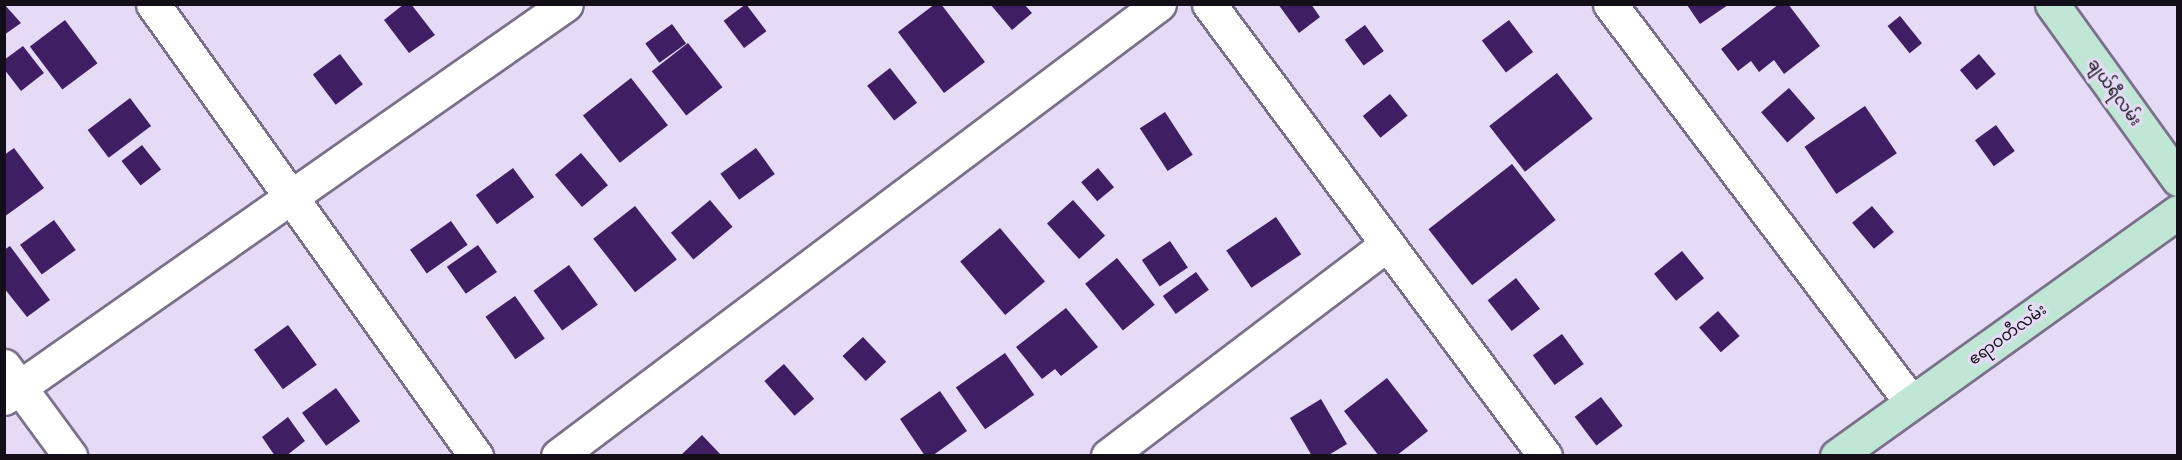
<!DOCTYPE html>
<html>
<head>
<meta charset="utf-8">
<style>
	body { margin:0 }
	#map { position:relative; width:2182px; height:460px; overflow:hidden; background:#e6dbf7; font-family:"IBM Plex Sans","Noto Sans Myanmar",sans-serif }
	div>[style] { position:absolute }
	.building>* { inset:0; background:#401e63; transform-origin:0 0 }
	.roads { filter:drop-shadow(2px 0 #7a7089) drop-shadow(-2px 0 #7a7089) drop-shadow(0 2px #7a7089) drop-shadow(0 -2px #7a7089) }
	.street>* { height:33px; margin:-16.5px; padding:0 16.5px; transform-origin:16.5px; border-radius:16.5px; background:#fff }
	.secondary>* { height:33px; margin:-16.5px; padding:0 16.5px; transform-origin:16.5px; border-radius:16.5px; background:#c0e6d6 }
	span { translate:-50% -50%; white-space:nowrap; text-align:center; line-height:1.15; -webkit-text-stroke:6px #e6dbf7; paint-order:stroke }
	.street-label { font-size:16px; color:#130f18 }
	.frame { position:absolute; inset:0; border:6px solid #130f18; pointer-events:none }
</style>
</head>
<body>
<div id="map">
	<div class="building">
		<i style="clip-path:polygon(4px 4px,21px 23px,4px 35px)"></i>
		<i style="clip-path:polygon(404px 4px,411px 4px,435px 35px,409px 53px,384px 20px)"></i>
		<i style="left:746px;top:4px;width:34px;height:28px;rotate:53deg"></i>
		<i style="clip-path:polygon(935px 4px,941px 4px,985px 62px,944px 93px,898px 32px)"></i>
		<i style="clip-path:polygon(990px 4px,1024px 4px,1032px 13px,1012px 30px)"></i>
		<i style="clip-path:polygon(1278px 4px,1311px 4px,1320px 17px,1299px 33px)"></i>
		<i style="clip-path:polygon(1779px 4px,1788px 4px,1820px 46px,1784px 74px,1774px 60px,1759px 72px,1751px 61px,1738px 71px,1721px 49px)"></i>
		<i style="clip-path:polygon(1687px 5px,1728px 5px,1700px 24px)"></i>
		<i style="left:1900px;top:16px;width:35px;height:16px;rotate:51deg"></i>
		<i style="left:65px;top:20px;width:54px;height:44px;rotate:53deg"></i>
		<i style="left:1509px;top:20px;width:40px;height:34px;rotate:53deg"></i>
		<i style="left:672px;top:24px;width:24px;height:33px;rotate:54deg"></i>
		<i style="left:1365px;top:25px;width:32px;height:25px;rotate:54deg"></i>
		<i style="left:688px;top:43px;width:56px;height:46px;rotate:52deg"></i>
		<i style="clip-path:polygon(23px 46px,44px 73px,21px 91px,4px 69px,4px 60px)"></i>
		<i style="left:340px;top:54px;width:38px;height:34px;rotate:53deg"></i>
		<i style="left:1979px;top:54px;width:26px;height:25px;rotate:50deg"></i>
		<i style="left:890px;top:68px;width:44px;height:29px;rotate:52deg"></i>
		<i style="left:1557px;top:73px;width:58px;height:86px;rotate:52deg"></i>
		<i style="left:631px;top:78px;width:60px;height:61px;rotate:52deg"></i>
		<i style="left:1789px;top:88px;width:40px;height:37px;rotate:49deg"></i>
		<i style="left:1390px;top:94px;width:28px;height:35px;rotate:51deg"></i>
		<i style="left:130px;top:98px;width:35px;height:53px;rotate:53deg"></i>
		<i style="left:1865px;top:106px;width:57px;height:73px;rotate:56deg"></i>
		<i style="left:1165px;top:112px;width:51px;height:30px;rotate:57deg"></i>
		<i style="left:1996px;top:125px;width:32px;height:26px;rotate:54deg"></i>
		<i style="left:142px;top:145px;width:31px;height:26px;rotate:52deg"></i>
		<i style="clip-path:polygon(14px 148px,44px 188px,4px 217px,4px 155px)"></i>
		<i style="left:756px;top:148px;width:32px;height:44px;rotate:54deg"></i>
		<i style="left:581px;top:153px;width:42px;height:34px;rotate:50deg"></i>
		<i style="left:1512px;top:164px;width:71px;height:106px;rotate:52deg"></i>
		<i style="left:513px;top:168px;width:36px;height:46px;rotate:54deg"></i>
		<i style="left:1098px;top:168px;width:25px;height:22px;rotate:50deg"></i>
		<i style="left:710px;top:200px;width:35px;height:51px;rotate:50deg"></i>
		<i style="left:1073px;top:200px;width:48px;height:35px;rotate:48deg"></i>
		<i style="left:635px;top:206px;width:68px;height:53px;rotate:52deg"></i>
		<i style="left:1872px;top:206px;width:34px;height:26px;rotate:50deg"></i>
		<i style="left:1276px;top:217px;width:45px;height:60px;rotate:56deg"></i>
		<i style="left:54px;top:220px;width:37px;height:42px;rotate:54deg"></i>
		<i style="left:451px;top:221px;width:29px;height:50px;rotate:55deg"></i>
		<i style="left:1000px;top:228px;width:70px;height:52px;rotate:50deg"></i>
		<i style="left:1170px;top:241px;width:32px;height:34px;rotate:56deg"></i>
		<i style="left:478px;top:245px;width:33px;height:38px;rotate:55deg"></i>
		<i style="clip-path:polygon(10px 246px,50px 300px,27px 317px,4px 288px,4px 250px)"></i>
		<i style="left:1682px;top:251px;width:35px;height:36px;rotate:51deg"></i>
		<i style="left:1117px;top:258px;width:60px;height:41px;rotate:51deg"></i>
		<i style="left:569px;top:265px;width:49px;height:44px;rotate:54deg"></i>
		<i style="left:1196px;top:272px;width:22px;height:41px;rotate:54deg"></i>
		<i style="left:1516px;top:278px;width:39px;height:36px;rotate:52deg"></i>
		<i style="left:515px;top:296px;width:52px;height:36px;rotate:55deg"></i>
		<i style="clip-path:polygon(1066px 308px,1098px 347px,1061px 376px,1055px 369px,1042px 379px,1016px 347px)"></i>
		<i style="left:1718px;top:311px;width:33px;height:25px;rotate:49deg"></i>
		<i style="left:288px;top:325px;width:49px;height:42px;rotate:54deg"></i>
		<i style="left:1562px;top:334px;width:37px;height:36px;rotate:54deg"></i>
		<i style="left:863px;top:337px;width:34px;height:28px;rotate:47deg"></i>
		<i style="left:1005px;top:353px;width:51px;height:60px;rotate:55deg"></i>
		<i style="left:784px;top:364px;width:46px;height:26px;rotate:49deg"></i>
		<i style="clip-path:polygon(1387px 378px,1428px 431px,1396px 456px,1379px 456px,1344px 411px)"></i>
		<i style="left:336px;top:388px;width:41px;height:42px;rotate:54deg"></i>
		<i style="clip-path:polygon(940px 391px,967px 431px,932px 456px,925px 456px,900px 419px)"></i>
		<i style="left:1601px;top:397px;width:36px;height:33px;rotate:53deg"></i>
		<i style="clip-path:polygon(1321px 399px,1347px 444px,1327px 456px,1312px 456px,1290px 418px)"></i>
		<i style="clip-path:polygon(288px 417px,305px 441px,286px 456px,275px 456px,262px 437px)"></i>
		<i style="clip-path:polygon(702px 435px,722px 456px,680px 456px)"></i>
	</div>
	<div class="roads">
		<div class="street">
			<i style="left:153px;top:4px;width:556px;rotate:54.45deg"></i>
			<i style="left:1209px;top:4px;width:563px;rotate:53.37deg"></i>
			<i style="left:1610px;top:4px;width:499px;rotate:52.9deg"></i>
			<i style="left:4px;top:366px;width:112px;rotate:53.7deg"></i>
			<i style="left:4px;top:398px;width:686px;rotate:-35.03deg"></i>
			<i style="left:558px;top:456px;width:752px;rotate:-36.95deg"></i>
			<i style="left:1108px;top:456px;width:350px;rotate:-37.2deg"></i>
		</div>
		<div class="secondary">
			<i style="left:2052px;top:4px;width:216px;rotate:54.2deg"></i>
			<i style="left:1837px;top:456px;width:419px;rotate:-35.6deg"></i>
		</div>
	</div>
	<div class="street-label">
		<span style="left:2115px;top:92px;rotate:54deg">ချယ်ရီလမ်း</span>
		<span style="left:2007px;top:334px;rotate:-36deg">ဧရာဝတီလမ်း</span>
	</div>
	<div class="frame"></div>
</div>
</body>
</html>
